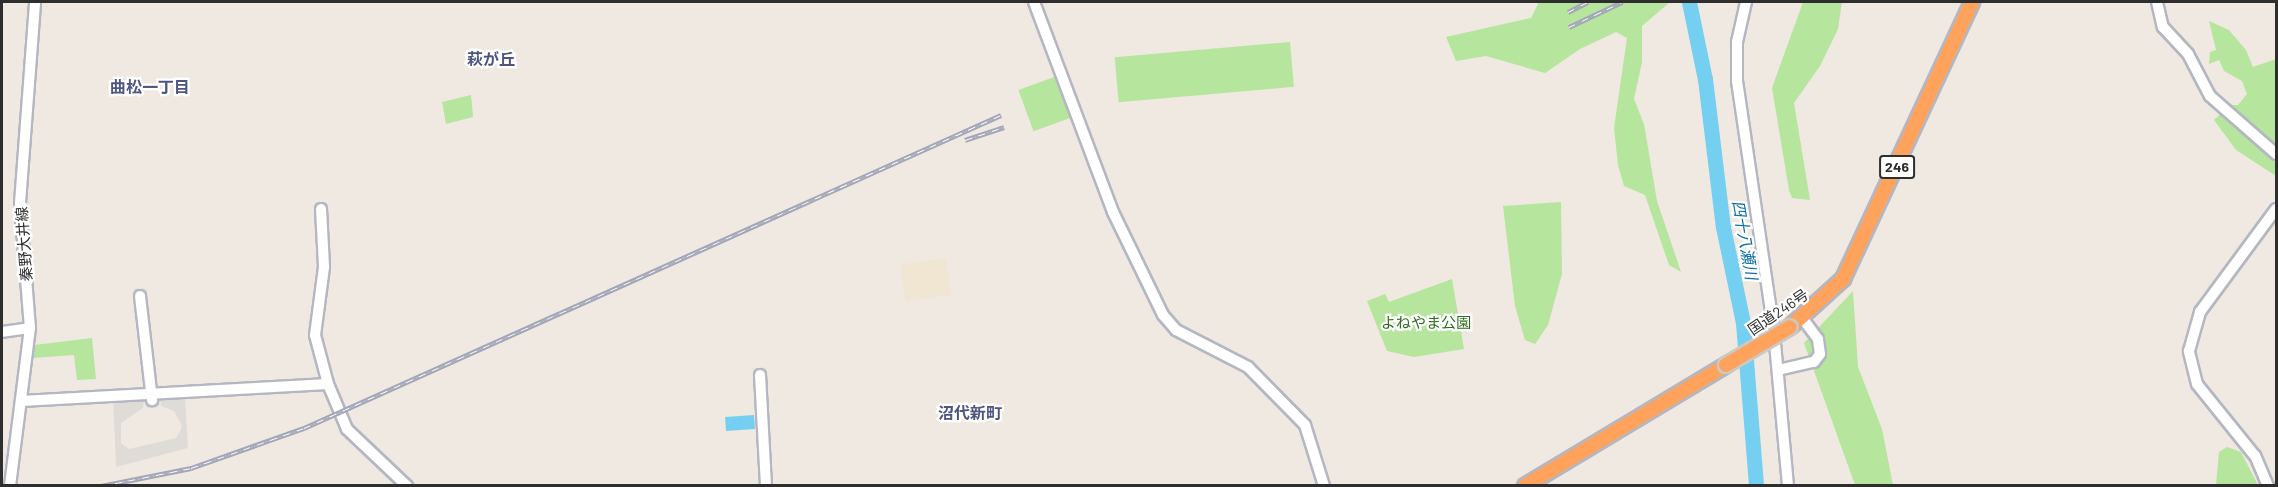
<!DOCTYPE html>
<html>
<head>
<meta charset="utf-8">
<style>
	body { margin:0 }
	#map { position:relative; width:2278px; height:487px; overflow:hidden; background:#efe9e1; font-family:Barlow,"Noto Sans JP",sans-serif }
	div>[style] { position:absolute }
	.education>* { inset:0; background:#f0e6d1; transform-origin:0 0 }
	.green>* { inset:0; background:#b6e59e; transform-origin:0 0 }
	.plaza>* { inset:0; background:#dfdcd8 }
	.water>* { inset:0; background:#75cff0; transform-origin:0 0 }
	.river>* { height:15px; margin:-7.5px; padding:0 7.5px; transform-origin:7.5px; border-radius:7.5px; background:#75cff0 }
	.roads { filter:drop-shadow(2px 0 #b4b7c1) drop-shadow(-2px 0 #b4b7c1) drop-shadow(0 2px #b4b7c1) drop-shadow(0 -2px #b4b7c1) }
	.secondary>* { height:10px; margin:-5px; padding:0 5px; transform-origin:5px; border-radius:5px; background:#fff }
	.highway>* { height:14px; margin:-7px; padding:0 7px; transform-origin:7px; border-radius:7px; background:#ffa35c }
	.rail>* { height:4.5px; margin-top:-2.25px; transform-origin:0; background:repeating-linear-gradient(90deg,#fff 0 7px,#a3a6b8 0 14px); box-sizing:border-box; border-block:2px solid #a3a6b8 }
	.bridges { filter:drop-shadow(2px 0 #c9c9c9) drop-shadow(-2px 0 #c9c9c9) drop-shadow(0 2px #c9c9c9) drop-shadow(0 -2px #c9c9c9) }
	.highway-bridge>* { height:14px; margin:-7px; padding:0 7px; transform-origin:7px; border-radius:7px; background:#ffa35c }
	span { translate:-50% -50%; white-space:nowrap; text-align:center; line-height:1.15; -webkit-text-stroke:4.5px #fff; paint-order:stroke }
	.shield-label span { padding:2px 4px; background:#fff; border:2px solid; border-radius:4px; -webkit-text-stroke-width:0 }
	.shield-label { font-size:14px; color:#2e2e2e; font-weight:700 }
	.street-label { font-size:15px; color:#2e2e2e }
	.park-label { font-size:15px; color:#2c6e1b }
	.neighbourhood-label { font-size:16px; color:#4d5680; font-weight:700 }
	.water-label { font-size:16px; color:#0d6fa3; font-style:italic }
	.frame { position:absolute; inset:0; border:3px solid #2e2e2e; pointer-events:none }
</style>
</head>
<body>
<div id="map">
	<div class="education">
		<i style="left:946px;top:258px;width:37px;height:46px;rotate:82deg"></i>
	</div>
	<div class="green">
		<i style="clip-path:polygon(1539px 2px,1670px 2px,1642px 26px,1642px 62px,1634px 99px,1644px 124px,1657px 201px,1681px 272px,1669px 265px,1645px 195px,1624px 186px,1618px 165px,1614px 128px,1627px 38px,1616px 32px,1580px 49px,1545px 73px,1486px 56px,1456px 61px,1446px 37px,1531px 18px)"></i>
		<i style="clip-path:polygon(1803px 2px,1842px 2px,1838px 29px,1820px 66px,1794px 103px,1810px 200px,1792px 198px,1789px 190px,1772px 88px)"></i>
		<i style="clip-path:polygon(2209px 21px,2229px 30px,2246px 50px,2253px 67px,2276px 59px,2276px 176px,2236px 150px,2214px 120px,2230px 105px,2238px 105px,2247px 94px,2242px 81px,2224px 71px,2219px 60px,2209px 64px,2210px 52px,2216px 50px)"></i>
		<i style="left:1290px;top:42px;width:45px;height:176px;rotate:85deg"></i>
		<i style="left:1057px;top:76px;width:44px;height:41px;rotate:70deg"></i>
		<i style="clip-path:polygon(471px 95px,473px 117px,446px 124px,442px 102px)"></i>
		<i style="clip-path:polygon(1561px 202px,1562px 274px,1548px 325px,1535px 344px,1525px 340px,1515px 306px,1503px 206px)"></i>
		<i style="clip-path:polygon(1452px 279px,1464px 349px,1414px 357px,1387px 351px,1367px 301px,1385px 294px,1389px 302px)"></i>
		<i style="clip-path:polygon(1853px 291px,1858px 367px,1882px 429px,1893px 485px,1855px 485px,1804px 343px)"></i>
		<i style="clip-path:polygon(92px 338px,96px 379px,77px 380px,74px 355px,33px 358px,34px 345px)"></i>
		<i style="clip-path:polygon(2227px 447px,2241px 452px,2258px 485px,2216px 485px,2219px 452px)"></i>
	</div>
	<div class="plaza">
		<i style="clip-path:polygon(185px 397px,188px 448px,116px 467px,113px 400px,144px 401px,143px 408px,121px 423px,121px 443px,129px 449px,176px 438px,182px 427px,179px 420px,174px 411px,161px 406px,160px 400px)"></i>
	</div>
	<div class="water">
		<i style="left:754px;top:415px;width:14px;height:29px;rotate:86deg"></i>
	</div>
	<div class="river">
		<i style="left:1689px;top:2px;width:79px;rotate:78.3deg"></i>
		<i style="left:1705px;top:79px;width:149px;rotate:83.1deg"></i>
		<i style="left:1723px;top:227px;width:98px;rotate:78.2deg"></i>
		<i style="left:1743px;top:323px;width:164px;rotate:85.4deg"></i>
	</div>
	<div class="roads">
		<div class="secondary">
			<i style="left:1034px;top:2px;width:224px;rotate:69.4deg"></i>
			<i style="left:1113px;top:212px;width:114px;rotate:64.1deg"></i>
			<i style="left:1163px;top:315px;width:20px;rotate:49deg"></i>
			<i style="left:1176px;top:330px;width:81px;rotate:27.2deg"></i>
			<i style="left:1248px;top:367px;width:81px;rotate:45.5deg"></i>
			<i style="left:1305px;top:425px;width:64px;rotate:72.7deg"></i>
			<i style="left:1746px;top:2px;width:41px;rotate:102.7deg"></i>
			<i style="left:1737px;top:42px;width:39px;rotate:90deg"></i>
			<i style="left:1737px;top:81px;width:254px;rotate:81.6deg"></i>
			<i style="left:1774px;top:332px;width:155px;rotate:84.8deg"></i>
			<i style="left:2157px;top:2px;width:26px;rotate:77deg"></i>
			<i style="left:2163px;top:27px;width:37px;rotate:47deg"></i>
			<i style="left:2188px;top:54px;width:47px;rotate:62.4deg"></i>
			<i style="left:2210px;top:96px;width:88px;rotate:41.3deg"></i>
			<i style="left:321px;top:209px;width:58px;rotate:87deg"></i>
			<i style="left:324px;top:267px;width:69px;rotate:97.5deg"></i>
			<i style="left:315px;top:335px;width:51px;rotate:75.1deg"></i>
			<i style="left:328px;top:384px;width:49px;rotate:67.1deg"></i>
			<i style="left:347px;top:429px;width:83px;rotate:43.5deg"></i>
			<i style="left:140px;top:296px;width:105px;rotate:83.4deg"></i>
			<i style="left:2px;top:332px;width:28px;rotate:-8deg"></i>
			<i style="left:1778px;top:370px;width:37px;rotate:-13deg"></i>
			<i style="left:1814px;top:362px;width:10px;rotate:-53deg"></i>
			<i style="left:1820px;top:354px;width:15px;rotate:-98deg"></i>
			<i style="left:1818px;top:339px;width:25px;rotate:-127deg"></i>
			<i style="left:760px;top:375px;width:111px;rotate:86.9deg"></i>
			<i style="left:22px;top:401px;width:306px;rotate:-3.2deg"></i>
			<i style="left:10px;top:486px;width:159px;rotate:-82.8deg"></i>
			<i style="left:30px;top:328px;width:125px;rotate:-94.6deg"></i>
			<i style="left:20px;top:203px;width:202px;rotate:-85.7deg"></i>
			<i style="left:2268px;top:486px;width:33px;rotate:-113deg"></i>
			<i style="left:2255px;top:456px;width:92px;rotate:-128.9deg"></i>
			<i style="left:2197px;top:384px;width:34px;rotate:-104deg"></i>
			<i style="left:2189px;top:351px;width:41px;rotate:-74.2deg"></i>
			<i style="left:2200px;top:312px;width:128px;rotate:-53.6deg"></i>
		</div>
		<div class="highway">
			<i style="left:1790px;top:327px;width:72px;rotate:-42.2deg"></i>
			<i style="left:1843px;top:279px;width:306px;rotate:-65deg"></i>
			<i style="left:1525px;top:486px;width:235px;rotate:-31deg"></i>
		</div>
	</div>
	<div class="rail">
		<i style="left:1568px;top:12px;width:22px;rotate:-27deg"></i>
		<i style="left:1569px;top:27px;width:59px;rotate:-25.3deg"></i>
		<i style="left:965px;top:140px;width:41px;rotate:-18.4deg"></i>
		<i style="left:101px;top:486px;width:92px;rotate:-11.3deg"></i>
		<i style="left:191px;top:468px;width:120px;rotate:-19.5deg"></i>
		<i style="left:304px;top:428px;width:764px;rotate:-24.18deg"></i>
	</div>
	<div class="bridges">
		<div class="highway-bridge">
			<i style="left:1726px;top:365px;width:74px;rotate:-30.7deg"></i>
		</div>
	</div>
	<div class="shield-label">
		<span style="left:1897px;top:167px">246</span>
	</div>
	<div class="street-label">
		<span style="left:24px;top:244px;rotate:-94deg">秦野大井線</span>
		<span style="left:1778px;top:312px;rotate:-34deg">国道246号</span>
	</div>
	<div class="park-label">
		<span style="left:1426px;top:323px">よねやま公園</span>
	</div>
	<div class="neighbourhood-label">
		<span style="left:491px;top:59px">萩が丘</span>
		<span style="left:150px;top:87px">曲松一丁目</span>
		<span style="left:970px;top:413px">沼代新町</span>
	</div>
	<div class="water-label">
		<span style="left:1745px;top:240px;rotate:80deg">四十八瀬川</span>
	</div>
	<div class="frame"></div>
</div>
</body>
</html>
